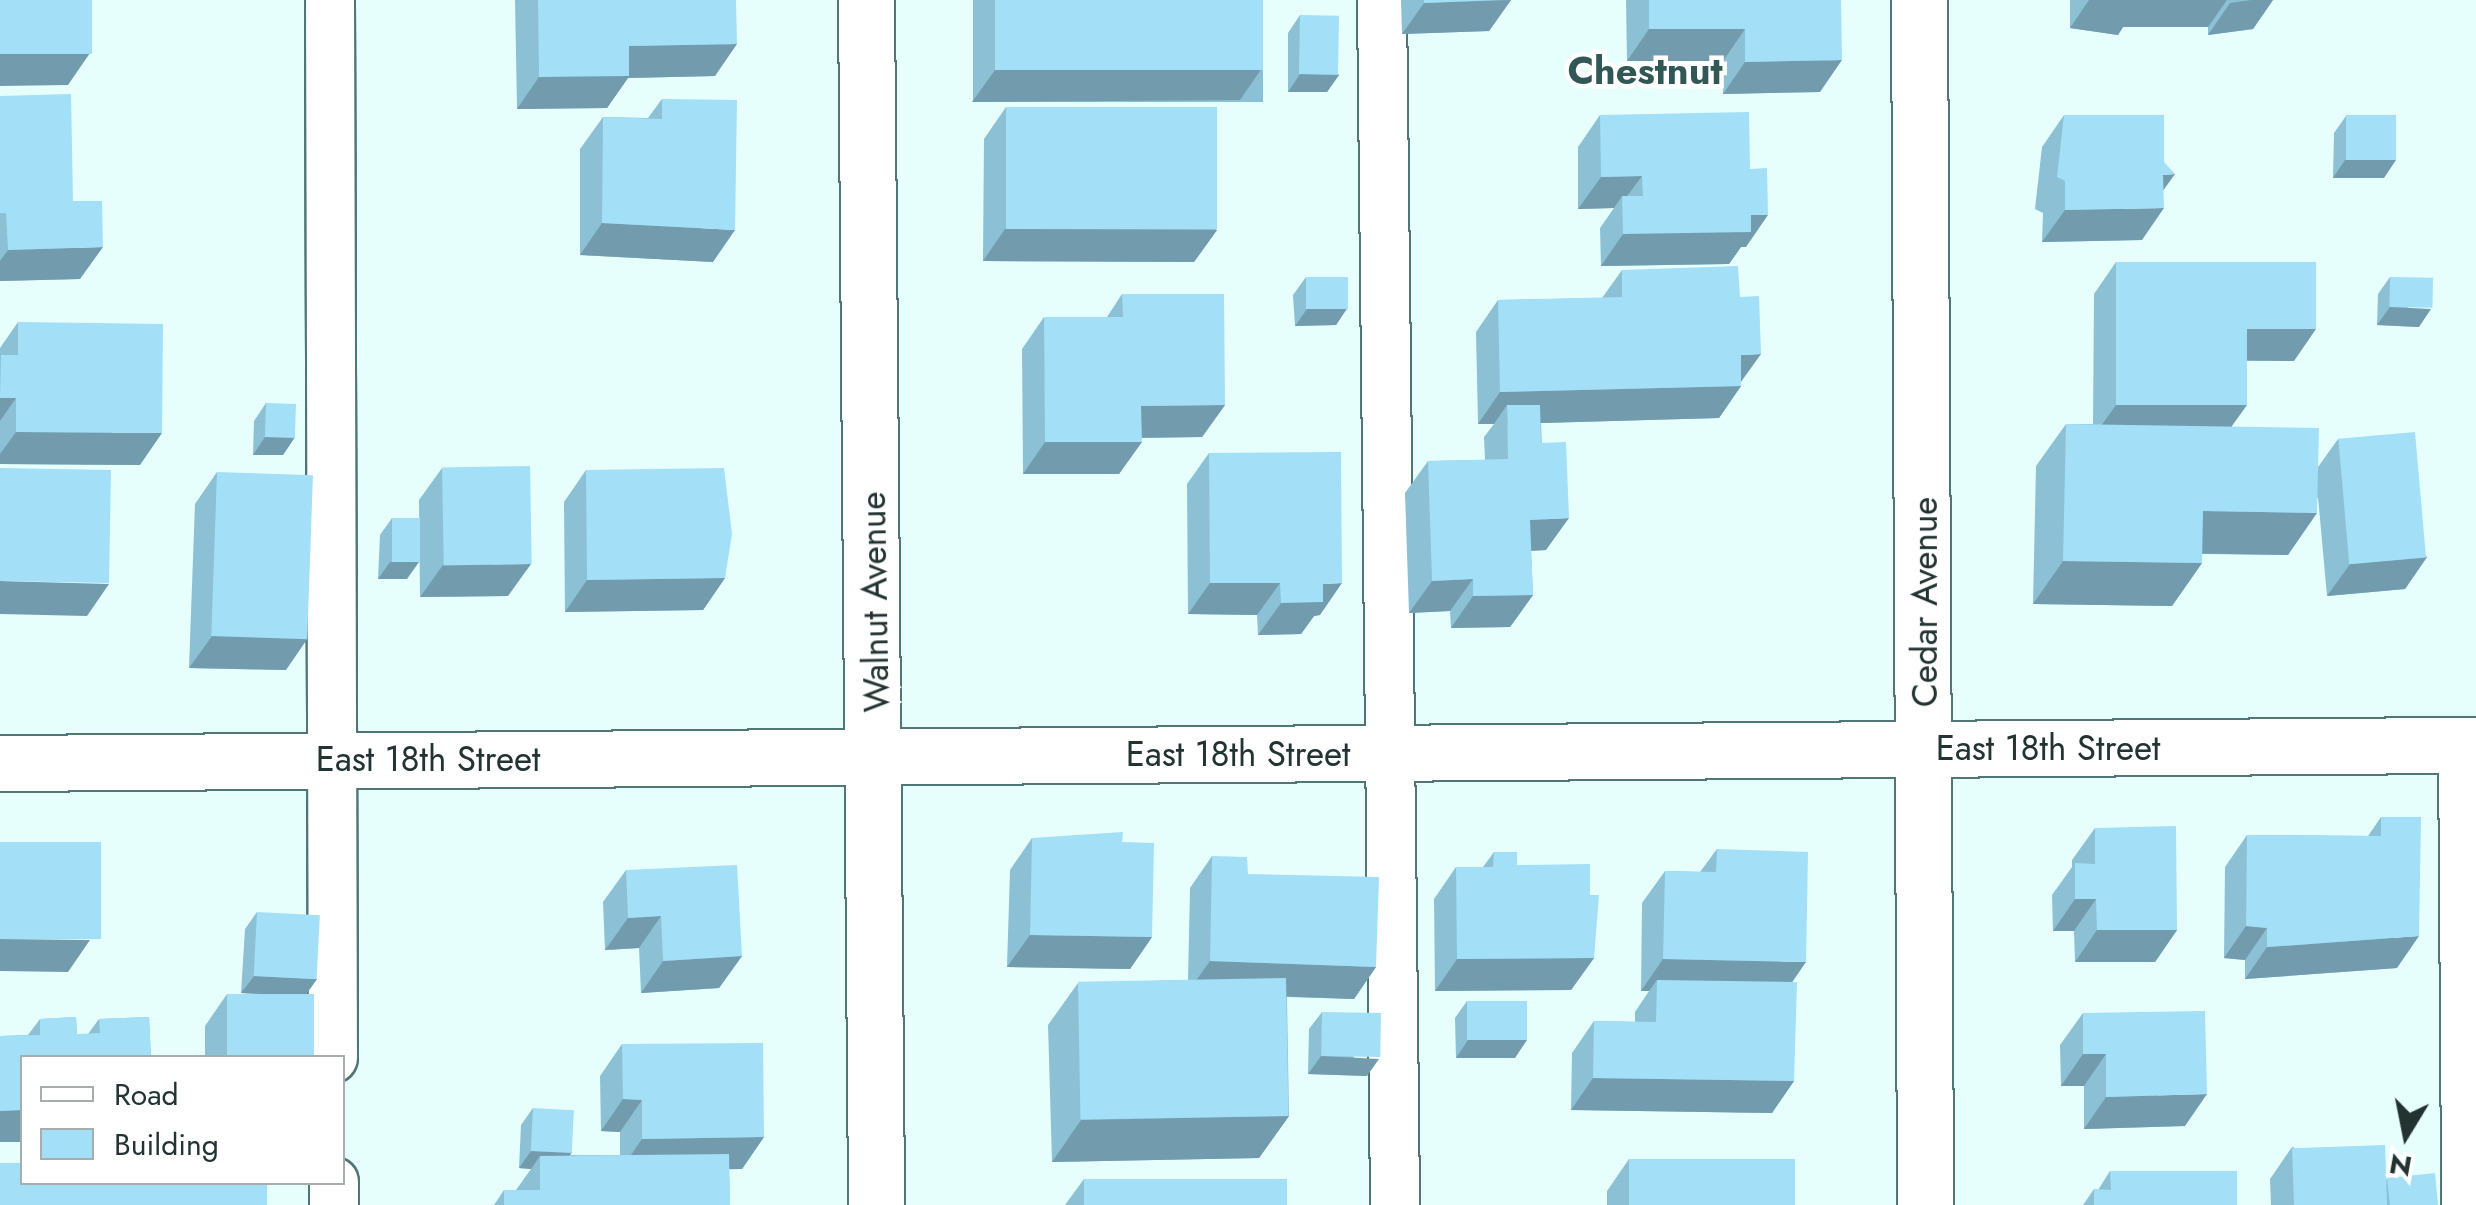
<!DOCTYPE html>
<html>
<head>
<meta charset="utf-8">
<style>
	body { margin:0 }
	#map { position:relative; width:2476px; height:1205px; overflow:hidden; background:#e6fffd; font-family:Jost,sans-serif }
	div>[style] { position:absolute }
	.roads { filter:drop-shadow(2px 0 #507675) drop-shadow(-2px 0 #507675) drop-shadow(0 2px #507675) drop-shadow(0 -2px #507675) }
	.service>* { height:48px; margin:-24px; padding:0 24px; transform-origin:24px; border-radius:24px; background:#fff }
	.minor>* { height:55px; margin:-27.5px; padding:0 27.5px; transform-origin:27.5px; border-radius:27.5px; background:#fff }
	.wall>* { inset:0; background:#8cc0d4; transform-origin:0 0 }
	.shaded-wall>* { inset:0; background:#729cad }
	.building>* { inset:0; background:#a3dff7; transform-origin:0 0 }
	span { translate:-50% -50%; white-space:nowrap; text-align:center; line-height:1.15; -webkit-text-stroke:9px #fff; paint-order:stroke }
	.street-label { font-size:35px; color:#223332 }
	.neighbourhood-label { font-size:38px; color:#325856; font-weight:700 }
	.legend { position:absolute; left:20px; top:1055px; width:325px; height:130px; box-sizing:border-box; background:#fff; border:2px solid #a7adad; margin:0; padding:12px 18px; list-style:none; font-size:30px; color:#223332 }
	.legend li { display:flex; align-items:center; gap:20px; height:50px }
	.legend b { width:50px; border:2px solid #a7adad }
	.north { position:absolute; left:2356px; top:1085px; width:100px; height:100px; -webkit-text-stroke:8px #fff; paint-order:stroke; rotate:190deg; font-size:28px; font-weight:700; line-height:40px; text-align:center; color:#223332 }
	.north::after { content:''; display:block; margin:auto; width:35px; height:45px; background:#223332; clip-path:polygon(50% 0,100% 100%,50% 72%,0 100%) }
</style>
</head>
<body>
<div id="map">
	<div class="roads">
		<div class="service">
			<i style="left:330px;top:0;width:1058px;rotate:89.84deg"></i>
			<i style="left:1382px;top:0;width:1205px;rotate:89.38deg"></i>
			<i style="left:2463px;top:745px;width:460px;rotate:89.6deg"></i>
			<i style="left:334px;top:1182px;width:23px;rotate:90deg"></i>
		</div>
		<div class="minor">
			<i style="left:866px;top:0;width:1205px;rotate:89.52deg"></i>
			<i style="left:1919px;top:0;width:1205px;rotate:89.71deg"></i>
			<i style="left:0;top:763px;width:2476px;rotate:-0.42deg"></i>
		</div>
	</div>
	<div class="wall">
		<i style="clip-path:polygon(515px 0,736px 0,715px 76px,628px 78px,607px 108px,517px 109px)"></i>
		<i style="left:973px;top:0;width:290px;height:102px"></i>
		<i style="clip-path:polygon(1401px 0,1511px 0,1489px 31px,1402px 34px)"></i>
		<i style="clip-path:polygon(1626px 0,1841px 0,1820px 92px,1723px 94px,1723px 61px,1627px 61px)"></i>
		<i style="clip-path:polygon(2070px 0,2273px 0,2253px 29px,2208px 35px,2208px 27px,2123px 27px,2118px 35px,2070px 28px)"></i>
		<i style="clip-path:polygon(1300px 15px,1339px 75px,1327px 92px,1288px 92px,1288px 33px)"></i>
		<i style="clip-path:polygon(0 96px,73px 201px,80px 279px,0 281px)"></i>
		<i style="clip-path:polygon(662px 99px,713px 262px,580px 255px,580px 149px,603px 117px,648px 118px)"></i>
		<i style="clip-path:polygon(1006px 107px,1217px 230px,1194px 262px,983px 261px,984px 139px)"></i>
		<i style="clip-path:polygon(1600px 115px,1746px 247px,1741px 247px,1729px 264px,1601px 266px,1600px 228px,1614px 208px,1578px 209px,1578px 147px)"></i>
		<i style="clip-path:polygon(2064px 115px,2142px 240px,2042px 242px,2043px 213px,2035px 209px,2042px 147px)"></i>
		<i style="clip-path:polygon(2346px 116px,2384px 178px,2333px 178px,2334px 133px)"></i>
		<i style="clip-path:polygon(2116px 262px,2294px 361px,2247px 361px,2231px 426px,2318px 467px,2338px 439px,2427px 557px,2405px 589px,2327px 596px,2318px 497px,2288px 555px,2202px 554px,2202px 563px,2172px 606px,2033px 604px,2036px 466px,2066px 424px,2093px 424px,2094px 294px)"></i>
		<i style="clip-path:polygon(1622px 270px,1741px 382px,1741px 386px,1719px 418px,1541px 423px,1546px 550px,1531px 551px,1533px 595px,1510px 627px,1451px 628px,1450px 611px,1409px 613px,1405px 493px,1428px 461px,1485px 460px,1484px 437px,1494px 424px,1478px 424px,1476px 332px,1498px 300px,1602px 298px)"></i>
		<i style="clip-path:polygon(1306px 277px,1348px 307px,1336px 325px,1295px 326px,1293px 295px)"></i>
		<i style="clip-path:polygon(2390px 277px,2419px 327px,2377px 325px,2378px 294px)"></i>
		<i style="clip-path:polygon(1122px 294px,1225px 405px,1202px 437px,1142px 438px,1119px 474px,1023px 474px,1022px 349px,1044px 317px,1107px 317px)"></i>
		<i style="clip-path:polygon(18px 322px,140px 465px,0 464px,0 348px)"></i>
		<i style="clip-path:polygon(266px 403px,295px 437px,283px 455px,253px 455px,254px 421px)"></i>
		<i style="clip-path:polygon(1209px 453px,1320px 615px,1314px 616px,1301px 634px,1258px 635px,1257px 615px,1188px 614px,1187px 484px)"></i>
		<i style="clip-path:polygon(442px 468px,508px 596px,420px 597px,419px 500px)"></i>
		<i style="clip-path:polygon(586px 470px,725px 578px,703px 610px,565px 612px,564px 502px)"></i>
		<i style="clip-path:polygon(217px 472px,286px 670px,189px 668px,195px 504px)"></i>
		<i style="clip-path:polygon(392px 518px,407px 579px,378px 579px,380px 535px)"></i>
		<i style="clip-path:polygon(2381px 817px,2397px 968px,2245px 979px,2245px 960px,2224px 958px,2225px 867px,2247px 835px,2368px 836px)"></i>
		<i style="clip-path:polygon(2095px 828px,2177px 930px,2155px 962px,2075px 962px,2074px 931px,2053px 931px,2052px 895px,2072px 867px,2072px 860px)"></i>
		<i style="clip-path:polygon(1032px 838px,1122px 842px,1152px 937px,1130px 969px,1007px 967px,1010px 870px)"></i>
		<i style="clip-path:polygon(1717px 849px,1792px 982px,1794px 1081px,1772px 1113px,1571px 1110px,1572px 1053px,1594px 1021px,1635px 1022px,1635px 1012px,1649px 991px,1641px 991px,1642px 903px,1665px 871px,1700px 872px)"></i>
		<i style="clip-path:polygon(1494px 852px,1517px 865px,1590px 895px,1594px 958px,1571px 990px,1435px 991px,1434px 899px,1456px 867px,1483px 867px)"></i>
		<i style="clip-path:polygon(1212px 856px,1248px 874px,1376px 967px,1354px 999px,1287px 997px,1289px 1116px,1259px 1158px,1052px 1162px,1048px 1025px,1078px 983px,1188px 980px,1190px 888px)"></i>
		<i style="clip-path:polygon(626px 870px,742px 956px,719px 988px,641px 993px,639px 948px,605px 950px,603px 902px)"></i>
		<i style="clip-path:polygon(257px 912px,317px 979px,306px 994px,314px 1058px,205px 1058px,205px 1026px,227px 994px,256px 994px,241px 993px,245px 929px)"></i>
		<i style="clip-path:polygon(1467px 1001px,1515px 1058px,1456px 1058px,1455px 1018px)"></i>
		<i style="clip-path:polygon(1322px 1012px,1367px 1076px,1308px 1074px,1309px 1029px)"></i>
		<i style="clip-path:polygon(2083px 1013px,2185px 1126px,2084px 1129px,2084px 1086px,2061px 1086px,2060px 1045px)"></i>
		<i style="clip-path:polygon(76px 1017px,77px 1034px,88px 1034px,99px 1019px,149px 1017px,151px 1058px,22px 1058px,22px 1158px,21px 1158px,21px 1142px,0 1142px,0 1036px,28px 1035px,40px 1019px)"></i>
		<i style="clip-path:polygon(622px 1044px,764px 1137px,742px 1169px,729px 1169px,730px 1205px,494px 1205px,504px 1190px,516px 1190px,531px 1169px,519px 1168px,521px 1125px,533px 1108px,572px 1152px,570px 1155px,620px 1155px,620px 1132px,601px 1131px,600px 1076px)"></i>
		<i style="clip-path:polygon(2292px 1147px,2386px 1180px,2387px 1178px,2438px 1205px,2271px 1205px,2270px 1179px)"></i>
		<i style="clip-path:polygon(1629px 1159px,1795px 1205px,1607px 1205px,1607px 1191px)"></i>
		<i style="clip-path:polygon(2110px 1171px,2237px 1205px,2083px 1205px,2094px 1189px,2098px 1190px)"></i>
		<i style="clip-path:polygon(1084px 1179px,1287px 1205px,1065px 1205px)"></i>
	</div>
	<div class="shaded-wall">
		<i style="clip-path:polygon(1511px 0,1489px 31px,1402px 34px,1424px 3px)"></i>
		<i style="clip-path:polygon(2089px 0,2227px 0,2208px 27px,2123px 27px,2118px 35px,2070px 28px)"></i>
		<i style="clip-path:polygon(2251px 0,2273px 0,2253px 29px,2208px 35px,2230px 3px)"></i>
		<i style="clip-path:polygon(1649px 29px,1745px 29px,1723px 61px,1627px 61px)"></i>
		<i style="clip-path:polygon(737px 44px,715px 76px,628px 78px,607px 108px,517px 109px,539px 77px,629px 46px)"></i>
		<i style="clip-path:polygon(90px 53px,68px 85px,0 86px,0 54px)"></i>
		<i style="clip-path:polygon(1842px 60px,1820px 92px,1723px 94px,1745px 62px)"></i>
		<i style="clip-path:polygon(1262px 68px,1240px 100px,972px 102px,995px 70px)"></i>
		<i style="clip-path:polygon(1300px 74px,1339px 75px,1327px 92px,1288px 92px)"></i>
		<i style="clip-path:polygon(2345px 160px,2396px 160px,2384px 178px,2333px 178px)"></i>
		<i style="clip-path:polygon(2175px 174px,2152px 206px,2163px 175px)"></i>
		<i style="clip-path:polygon(1642px 176px,1622px 203px,1622px 196px,1614px 208px,1578px 209px,1601px 177px)"></i>
		<i style="clip-path:polygon(2164px 208px,2142px 240px,2042px 242px,2065px 210px)"></i>
		<i style="clip-path:polygon(1751px 215px,1768px 215px,1746px 247px,1741px 247px,1729px 264px,1601px 266px,1623px 234px)"></i>
		<i style="clip-path:polygon(602px 223px,735px 230px,713px 262px,580px 255px)"></i>
		<i style="clip-path:polygon(1005px 229px,1217px 230px,1194px 262px,983px 261px)"></i>
		<i style="clip-path:polygon(103px 247px,80px 279px,0 281px,0 261px,8px 250px)"></i>
		<i style="clip-path:polygon(1348px 307px,1336px 325px,1295px 326px,1307px 309px)"></i>
		<i style="clip-path:polygon(2390px 307px,2431px 309px,2419px 327px,2377px 325px)"></i>
		<i style="clip-path:polygon(2247px 329px,2316px 329px,2294px 361px,2224px 360px)"></i>
		<i style="clip-path:polygon(1761px 354px,1738px 386px,1741px 355px)"></i>
		<i style="clip-path:polygon(1741px 386px,1719px 418px,1507px 424px,1507px 405px,1494px 424px,1478px 424px,1500px 392px)"></i>
		<i style="clip-path:polygon(0 398px,16px 398px,0 421px)"></i>
		<i style="clip-path:polygon(1225px 405px,1202px 437px,1119px 438px,1141px 406px)"></i>
		<i style="clip-path:polygon(2116px 405px,2247px 405px,2224px 437px,2093px 437px)"></i>
		<i style="clip-path:polygon(16px 432px,162px 433px,140px 465px,0 464px,0 454px)"></i>
		<i style="clip-path:polygon(265px 437px,295px 437px,283px 455px,253px 455px)"></i>
		<i style="clip-path:polygon(1045px 442px,1142px 442px,1119px 474px,1023px 474px)"></i>
		<i style="clip-path:polygon(2203px 511px,2317px 513px,2288px 555px,2173px 553px)"></i>
		<i style="clip-path:polygon(1569px 518px,1546px 550px,1508px 552px,1530px 520px)"></i>
		<i style="clip-path:polygon(2427px 557px,2405px 589px,2327px 596px,2350px 564px)"></i>
		<i style="clip-path:polygon(2063px 561px,2202px 563px,2172px 606px,2033px 604px)"></i>
		<i style="clip-path:polygon(390px 562px,419px 562px,407px 579px,378px 579px)"></i>
		<i style="clip-path:polygon(531px 564px,508px 596px,420px 597px,443px 565px)"></i>
		<i style="clip-path:polygon(725px 578px,703px 610px,565px 612px,587px 580px)"></i>
		<i style="clip-path:polygon(1473px 579px,1450px 611px,1409px 613px,1432px 581px)"></i>
		<i style="clip-path:polygon(0 581px,109px 584px,87px 616px,0 614px)"></i>
		<i style="clip-path:polygon(1210px 583px,1280px 583px,1257px 615px,1188px 614px)"></i>
		<i style="clip-path:polygon(1342px 583px,1320px 615px,1314px 616px,1301px 634px,1258px 635px,1281px 603px,1323px 584px)"></i>
		<i style="clip-path:polygon(1533px 595px,1510px 627px,1451px 628px,1473px 596px)"></i>
		<i style="clip-path:polygon(212px 636px,308px 638px,286px 670px,189px 668px)"></i>
		<i style="clip-path:polygon(2075px 899px,2096px 899px,2074px 931px,2053px 931px)"></i>
		<i style="clip-path:polygon(661px 916px,639px 948px,605px 950px,628px 918px)"></i>
		<i style="clip-path:polygon(2246px 926px,2267px 928px,2245px 960px,2224px 958px)"></i>
		<i style="clip-path:polygon(2097px 930px,2177px 930px,2155px 962px,2075px 962px)"></i>
		<i style="clip-path:polygon(1030px 935px,1152px 937px,1130px 969px,1007px 967px)"></i>
		<i style="clip-path:polygon(2419px 936px,2397px 968px,2245px 979px,2267px 947px)"></i>
		<i style="clip-path:polygon(0 939px,90px 940px,68px 972px,0 971px)"></i>
		<i style="clip-path:polygon(742px 956px,719px 988px,641px 993px,663px 961px)"></i>
		<i style="clip-path:polygon(1594px 958px,1571px 990px,1435px 991px,1457px 959px)"></i>
		<i style="clip-path:polygon(1663px 959px,1806px 962px,1784px 994px,1657px 980px,1649px 991px,1641px 991px)"></i>
		<i style="clip-path:polygon(1210px 961px,1376px 967px,1354px 999px,1187px 993px)"></i>
		<i style="clip-path:polygon(254px 976px,317px 979px,305px 996px,241px 993px)"></i>
		<i style="clip-path:polygon(1468px 1040px,1527px 1040px,1515px 1058px,1456px 1058px)"></i>
		<i style="clip-path:polygon(2083px 1054px,2106px 1054px,2084px 1086px,2061px 1086px)"></i>
		<i style="clip-path:polygon(1321px 1056px,1379px 1059px,1367px 1076px,1308px 1074px)"></i>
		<i style="clip-path:polygon(1593px 1078px,1794px 1081px,1772px 1113px,1571px 1110px)"></i>
		<i style="clip-path:polygon(2207px 1094px,2185px 1126px,2084px 1129px,2106px 1097px)"></i>
		<i style="clip-path:polygon(623px 1099px,642px 1100px,620px 1132px,601px 1131px)"></i>
		<i style="clip-path:polygon(22px 1110px,22px 1139px,21px 1142px,0 1142px,0 1111px)"></i>
		<i style="clip-path:polygon(1289px 1116px,1259px 1158px,1052px 1162px,1081px 1120px)"></i>
		<i style="clip-path:polygon(764px 1137px,742px 1169px,620px 1171px,642px 1139px)"></i>
		<i style="clip-path:polygon(531px 1151px,572px 1152px,560px 1170px,540px 1156px,531px 1169px,519px 1168px)"></i>
	</div>
	<div class="building">
		<i style="left:0;top:0;width:92px;height:54px"></i>
		<i style="clip-path:polygon(538px 0,736px 0,737px 44px,629px 46px,629px 76px,539px 77px)"></i>
		<i style="left:995px;top:0;width:268px;height:70px"></i>
		<i style="clip-path:polygon(1424px 0,1497px 0,1424px 3px)"></i>
		<i style="clip-path:polygon(1649px 0,1841px 0,1842px 60px,1745px 62px,1745px 29px,1649px 29px)"></i>
		<i style="left:1300px;top:15px;width:39px;height:59px;rotate:1deg"></i>
		<i style="clip-path:polygon(71px 94px,73px 201px,102px 201px,103px 247px,8px 250px,6px 213px,0 213px,0 96px)"></i>
		<i style="clip-path:polygon(662px 99px,737px 100px,735px 230px,602px 223px,603px 117px,662px 119px)"></i>
		<i style="left:1006px;top:107px;width:211px;height:122px"></i>
		<i style="clip-path:polygon(1749px 112px,1750px 169px,1767px 168px,1768px 215px,1751px 215px,1751px 232px,1623px 234px,1622px 196px,1643px 196px,1642px 176px,1601px 177px,1600px 115px)"></i>
		<i style="clip-path:polygon(2064px 115px,2164px 115px,2164px 162px,2175px 174px,2163px 175px,2164px 208px,2065px 210px,2065px 181px,2057px 177px)"></i>
		<i style="left:2396px;top:115px;width:45px;height:50px;rotate:90deg"></i>
		<i style="clip-path:polygon(2116px 262px,2316px 262px,2316px 329px,2247px 329px,2247px 405px,2116px 405px)"></i>
		<i style="clip-path:polygon(1738px 266px,1740px 297px,1759px 296px,1761px 354px,1741px 355px,1741px 386px,1500px 392px,1498px 300px,1622px 297px,1622px 270px)"></i>
		<i style="left:1306px;top:277px;width:42px;height:32px"></i>
		<i style="left:2390px;top:277px;width:43px;height:30px;rotate:1deg"></i>
		<i style="clip-path:polygon(1122px 294px,1224px 294px,1225px 405px,1141px 406px,1142px 442px,1045px 442px,1044px 317px,1123px 317px)"></i>
		<i style="clip-path:polygon(18px 322px,163px 324px,162px 433px,16px 432px,16px 398px,0 398px,1px 355px,18px 355px)"></i>
		<i style="left:266px;top:403px;width:30px;height:34px;rotate:2deg"></i>
		<i style="clip-path:polygon(1507px 405px,1540px 405px,1541px 443px,1566px 442px,1569px 518px,1530px 520px,1533px 595px,1473px 596px,1473px 579px,1432px 581px,1428px 461px,1508px 459px)"></i>
		<i style="clip-path:polygon(2066px 424px,2319px 428px,2317px 513px,2203px 511px,2202px 563px,2063px 561px)"></i>
		<i style="left:2415px;top:432px;width:126px;height:77px;rotate:85deg"></i>
		<i style="clip-path:polygon(1341px 452px,1342px 583px,1323px 584px,1323px 602px,1281px 603px,1280px 583px,1210px 583px,1209px 453px)"></i>
		<i style="left:530px;top:466px;width:98px;height:88px;rotate:89deg"></i>
		<i style="left:0;top:468px;width:111px;height:113px;rotate:1deg"></i>
		<i style="clip-path:polygon(724px 468px,732px 534px,725px 578px,587px 580px,586px 470px)"></i>
		<i style="left:217px;top:472px;width:96px;height:164px;rotate:2deg"></i>
		<i style="left:392px;top:518px;width:28px;height:44px"></i>
		<i style="clip-path:polygon(2381px 817px,2421px 817px,2419px 936px,2267px 947px,2267px 928px,2246px 926px,2247px 835px,2381px 836px)"></i>
		<i style="clip-path:polygon(2176px 826px,2177px 930px,2097px 930px,2096px 899px,2075px 899px,2075px 863px,2095px 864px,2095px 828px)"></i>
		<i style="clip-path:polygon(1123px 832px,1122px 842px,1154px 843px,1152px 937px,1030px 935px,1032px 838px)"></i>
		<i style="left:0;top:842px;width:101px;height:97px"></i>
		<i style="clip-path:polygon(1717px 849px,1808px 852px,1806px 962px,1663px 959px,1665px 871px,1716px 872px)"></i>
		<i style="clip-path:polygon(1494px 852px,1517px 852px,1517px 865px,1590px 864px,1590px 895px,1599px 895px,1594px 958px,1457px 959px,1456px 867px,1493px 867px)"></i>
		<i style="clip-path:polygon(1212px 856px,1247px 857px,1248px 874px,1379px 877px,1376px 967px,1210px 961px)"></i>
		<i style="clip-path:polygon(737px 865px,742px 956px,663px 961px,661px 916px,628px 918px,626px 870px)"></i>
		<i style="left:257px;top:912px;width:63px;height:64px;rotate:3deg"></i>
		<i style="left:1286px;top:978px;width:138px;height:208px;rotate:89deg"></i>
		<i style="clip-path:polygon(1657px 980px,1797px 982px,1794px 1081px,1593px 1078px,1594px 1021px,1656px 1022px)"></i>
		<i style="left:227px;top:994px;width:87px;height:64px"></i>
		<i style="left:1467px;top:1001px;width:60px;height:39px"></i>
		<i style="clip-path:polygon(2205px 1011px,2207px 1094px,2106px 1097px,2106px 1054px,2083px 1054px,2083px 1013px)"></i>
		<i style="left:1322px;top:1012px;width:59px;height:44px;rotate:1deg"></i>
		<i style="clip-path:polygon(76px 1017px,77px 1034px,100px 1033px,99px 1019px,149px 1017px,151px 1058px,22px 1058px,22px 1110px,0 1111px,0 1036px,40px 1035px,40px 1019px)"></i>
		<i style="clip-path:polygon(763px 1043px,764px 1137px,642px 1139px,642px 1100px,623px 1099px,622px 1044px)"></i>
		<i style="left:533px;top:1108px;width:41px;height:43px;rotate:3deg"></i>
		<i style="left:2385px;top:1145px;width:60px;height:93px;rotate:88deg"></i>
		<i style="clip-path:polygon(729px 1154px,730px 1205px,504px 1205px,504px 1190px,540px 1190px,540px 1156px)"></i>
		<i style="left:1629px;top:1159px;width:166px;height:46px"></i>
		<i style="clip-path:polygon(0 1163px,22px 1163px,22px 1182px,267px 1182px,267px 1205px,0 1205px)"></i>
		<i style="clip-path:polygon(2110px 1171px,2237px 1171px,2237px 1205px,2094px 1205px,2094px 1189px,2111px 1190px)"></i>
		<i style="clip-path:polygon(2435px 1173px,2438px 1205px,2390px 1205px,2387px 1178px)"></i>
		<i style="left:1084px;top:1179px;width:203px;height:26px"></i>
	</div>
	<div class="street-label">
		<span style="left:875px;top:602px;rotate:-91deg">Walnut Avenue</span>
		<span style="left:1925px;top:602px;rotate:-90deg">Cedar Avenue</span>
		<span style="left:2048px;top:748px">East 18th Street</span>
		<span style="left:1238px;top:754px">East 18th Street</span>
		<span style="left:428px;top:759px">East 18th Street</span>
	</div>
	<div class="neighbourhood-label">
		<span style="left:1645px;top:71px">Chestnut</span>
	</div>
	<ul class="legend">
	<li><b style="height:12px;background:#fff"></b>Road</li>
	<li><b style="height:28px;background:#a3dff7"></b>Building</li>
	</ul>
	<div class="north">N</div>
</div>
</body>
</html>
